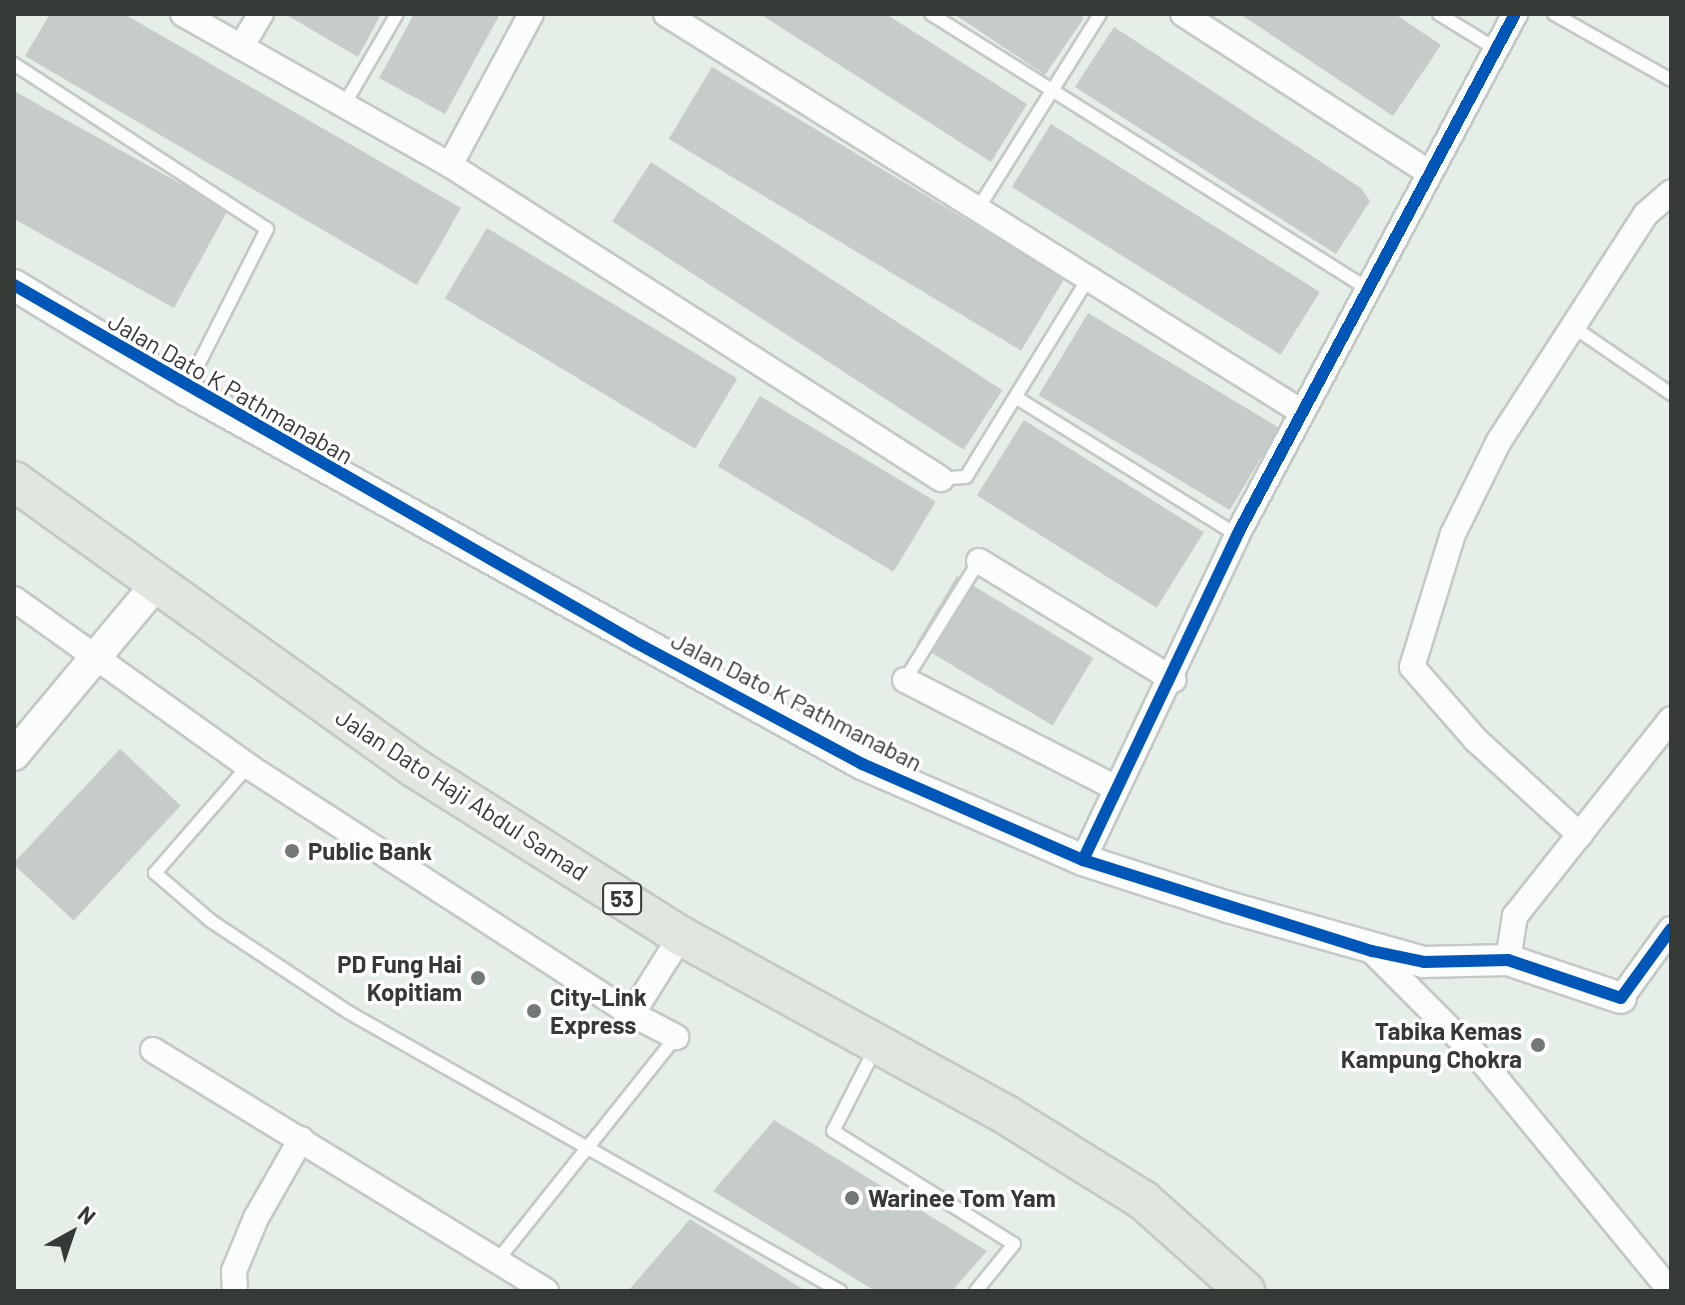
<!DOCTYPE html>
<html>
<head>
<meta charset="utf-8">
<style>
	body { margin:0 }
	#map { position:relative; width:1685px; height:1305px; overflow:hidden; background:#e6eee8; font-family:Barlow,sans-serif }
	div>[style] { position:absolute }
	.building>* { inset:0; background:#c6cdc9; transform-origin:0 0 }
	.roads { filter:drop-shadow(2px 0 #c3c9c4) drop-shadow(-2px 0 #c3c9c4) drop-shadow(0 2px #c3c9c4) drop-shadow(0 -2px #c3c9c4) }
	.service>* { height:12px; margin:-6px; padding:0 6px; transform-origin:6px; border-radius:6px; background:#fbfcfc }
	.minor>* { height:24px; margin:-12px; padding:0 12px; transform-origin:12px; border-radius:12px; background:#fbfcfc }
	.tertiary>* { height:30px; margin:-15px; padding:0 15px; transform-origin:15px; border-radius:15px; background:#fbfcfc }
	.primary>* { height:38px; margin:-19px; padding:0 19px; transform-origin:19px; border-radius:19px; background:#e1e6de }
	.cycleway>* { height:12px; margin:-6px; padding:0 6px; transform-origin:6px; border-radius:6px; background:#0057b8 }
	.dots>* { width:22px; height:22px; translate:-50% -50%; box-sizing:border-box; border:4px solid #fff; border-radius:50% }
	span { translate:-50% -50%; white-space:nowrap; text-align:center; line-height:1.15; -webkit-text-stroke:7px #fff; paint-order:stroke }
	.shield-label span { padding:2px 6px; background:#fff; border:2px solid; border-radius:6px; -webkit-text-stroke-width:0 }
	.shield-label { font-size:22px; color:#353a36; font-weight:700 }
	.street-label { font-size:24px; color:#353a36 }
	.poi-label { font-size:24px; color:#353a36; font-weight:700 }
	.left { translate:0 -50%; text-align:left }
	.right { translate:-100% -50%; text-align:right }
	.frame { position:absolute; inset:0; border:16px solid #353a36; pointer-events:none }
	.north { position:absolute; left:32px; top:1193px; width:80px; height:80px; -webkit-text-stroke:6px #fff; paint-order:stroke; rotate:40deg; font-size:22px; font-weight:700; line-height:32px; text-align:center; color:#353a36 }
	.north::after { content:''; display:block; margin:auto; width:28px; height:36px; background:#353a36; clip-path:polygon(50% 0,100% 100%,50% 72%,0 100%) }
</style>
</head>
<body>
<div id="map">
	<div class="building">
		<i style="clip-path:polygon(50px 14px,124px 14px,461px 208px,417px 285px,25px 56px)"></i>
		<i style="clip-path:polygon(285px 14px,381px 14px,358px 57px)"></i>
		<i style="clip-path:polygon(414px 14px,500px 14px,445px 114px,379px 78px)"></i>
		<i style="clip-path:polygon(760px 14px,886px 14px,1027px 104px,991px 162px)"></i>
		<i style="clip-path:polygon(954px 14px,1079px 14px,1084px 18px,1045px 75px)"></i>
		<i style="clip-path:polygon(1240px 14px,1395px 14px,1441px 45px,1393px 116px)"></i>
		<i style="clip-path:polygon(1114px 27px,1361px 188px,1370px 201px,1336px 254px,1075px 87px)"></i>
		<i style="left:712px;top:67px;width:411px;height:84px;rotate:31deg"></i>
		<i style="clip-path:polygon(14px 91px,228px 210px,174px 308px,14px 219px)"></i>
		<i style="left:1051px;top:124px;width:317px;height:74px;rotate:32deg"></i>
		<i style="left:651px;top:162px;width:419px;height:71px;rotate:33deg"></i>
		<i style="left:487px;top:228px;width:292px;height:82px;rotate:31deg"></i>
		<i style="left:1088px;top:313px;width:223px;height:96px;rotate:31deg"></i>
		<i style="left:760px;top:396px;width:205px;height:82px;rotate:31deg"></i>
		<i style="left:1024px;top:420px;width:212px;height:89px;rotate:32deg"></i>
		<i style="left:957px;top:576px;width:159px;height:79px;rotate:31deg"></i>
		<i style="left:120px;top:749px;width:83px;height:157px;rotate:43deg"></i>
		<i style="clip-path:polygon(774px 1120px,987px 1251px,952px 1291px,875px 1291px,713px 1191px)"></i>
		<i style="clip-path:polygon(690px 1219px,806px 1291px,628px 1291px)"></i>
	</div>
	<div class="roads">
		<div class="service">
			<i style="left:931px;top:14px;width:516px;rotate:32.18deg"></i>
			<i style="left:1439px;top:14px;width:67px;rotate:31.6deg"></i>
			<i style="left:1554px;top:14px;width:134px;rotate:29.4deg"></i>
			<i style="left:14px;top:64px;width:302px;rotate:33.1deg"></i>
			<i style="left:267px;top:229px;width:179px;rotate:116.9deg"></i>
			<i style="left:344px;top:105px;width:105px;rotate:-59.8deg"></i>
			<i style="left:979px;top:207px;width:228px;rotate:-57.9deg"></i>
			<i style="left:1578px;top:330px;width:113px;rotate:34.5deg"></i>
			<i style="left:1017px;top:398px;width:259px;rotate:31.9deg"></i>
			<i style="left:941px;top:479px;width:25px;rotate:-5deg"></i>
			<i style="left:966px;top:477px;width:235px;rotate:-58.4deg"></i>
			<i style="left:905px;top:680px;width:140px;rotate:-58.1deg"></i>
			<i style="left:248px;top:766px;width:142px;rotate:131deg"></i>
			<i style="left:155px;top:873px;width:74px;rotate:40.6deg"></i>
			<i style="left:211px;top:921px;width:164px;rotate:33.6deg"></i>
			<i style="left:348px;top:1012px;width:566px;rotate:29.56deg"></i>
			<i style="left:875px;top:1049px;width:92px;rotate:117.1deg"></i>
			<i style="left:833px;top:1131px;width:213px;rotate:32deg"></i>
			<i style="left:1014px;top:1244px;width:60px;rotate:129deg"></i>
			<i style="left:497px;top:1261px;width:287px;rotate:-51.4deg"></i>
		</div>
		<div class="minor">
			<i style="left:183px;top:14px;width:307px;rotate:29.5deg"></i>
			<i style="left:450px;top:165px;width:583px;rotate:32.6deg"></i>
			<i style="left:666px;top:14px;width:750px;rotate:32.04deg"></i>
			<i style="left:1183px;top:14px;width:290px;rotate:32.8deg"></i>
			<i style="left:241px;top:47px;width:39px;rotate:-59deg"></i>
			<i style="left:450px;top:165px;width:171px;rotate:-61.8deg"></i>
			<i style="left:979px;top:561px;width:228px;rotate:31.4deg"></i>
			<i style="left:14px;top:599px;width:287px;rotate:35.5deg"></i>
			<i style="left:248px;top:766px;width:457px;rotate:32.9deg"></i>
			<i style="left:632px;top:1014px;width:92px;rotate:-57.9deg"></i>
			<i style="left:905px;top:680px;width:237px;rotate:27.1deg"></i>
			<i style="left:1580px;top:835px;width:141px;rotate:-137.6deg"></i>
			<i style="left:1476px;top:740px;width:97px;rotate:-131.2deg"></i>
			<i style="left:1412px;top:667px;width:139px;rotate:-72.9deg"></i>
			<i style="left:1453px;top:534px;width:104px;rotate:-63.7deg"></i>
			<i style="left:1499px;top:441px;width:270px;rotate:-57.1deg"></i>
			<i style="left:1646px;top:214px;width:33px;rotate:-41deg"></i>
			<i style="left:1083px;top:860px;width:360px;rotate:-64.6deg"></i>
			<i style="left:1237px;top:535px;width:591px;rotate:-61.92deg"></i>
			<i style="left:1372px;top:951px;width:154px;rotate:45deg"></i>
			<i style="left:1481px;top:1060px;width:299px;rotate:50.6deg"></i>
			<i style="left:1508px;top:960px;width:45px;rotate:-81deg"></i>
			<i style="left:1515px;top:916px;width:251px;rotate:-51.6deg"></i>
			<i style="left:1621px;top:998px;width:85px;rotate:-54.1deg"></i>
			<i style="left:632px;top:1014px;width:50px;rotate:27.6deg"></i>
			<i style="left:153px;top:1050px;width:461px;rotate:31.5deg"></i>
			<i style="left:235px;top:1291px;width:20px;rotate:-93deg"></i>
			<i style="left:234px;top:1271px;width:57px;rotate:-67.5deg"></i>
			<i style="left:256px;top:1218px;width:91px;rotate:-60.3deg"></i>
		</div>
		<div class="tertiary">
			<i style="left:14px;top:285px;width:202px;rotate:31.4deg"></i>
			<i style="left:186px;top:390px;width:773px;rotate:28.95deg"></i>
			<i style="left:862px;top:764px;width:241px;rotate:23.5deg"></i>
			<i style="left:1083px;top:860px;width:152px;rotate:18deg"></i>
			<i style="left:1228px;top:907px;width:204px;rotate:15.7deg"></i>
			<i style="left:1424px;top:962px;width:84px;rotate:-1.4deg"></i>
			<i style="left:1508px;top:960px;width:119px;rotate:18.6deg"></i>
			<i style="left:14px;top:755px;width:225px;rotate:-50.2deg"></i>
		</div>
		<div class="primary">
			<i style="left:14px;top:481px;width:493px;rotate:35.6deg"></i>
			<i style="left:415px;top:768px;width:315px;rotate:32.3deg"></i>
			<i style="left:681px;top:936px;width:373px;rotate:28.8deg"></i>
			<i style="left:1008px;top:1116px;width:159px;rotate:31.9deg"></i>
			<i style="left:1143px;top:1200px;width:137px;rotate:41.7deg"></i>
		</div>
	</div>
	<div class="cycleway">
		<i style="left:14px;top:285px;width:714px;rotate:29.9deg"></i>
		<i style="left:633px;top:641px;width:260px;rotate:28.2deg"></i>
		<i style="left:862px;top:764px;width:241px;rotate:23.5deg"></i>
		<i style="left:1083px;top:860px;width:303px;rotate:17.5deg"></i>
		<i style="left:1372px;top:951px;width:53px;rotate:11.9deg"></i>
		<i style="left:1424px;top:962px;width:84px;rotate:-1.4deg"></i>
		<i style="left:1508px;top:960px;width:119px;rotate:18.6deg"></i>
		<i style="left:1621px;top:998px;width:85px;rotate:-54.1deg"></i>
		<i style="left:1083px;top:860px;width:360px;rotate:-64.6deg"></i>
		<i style="left:1237px;top:535px;width:591px;rotate:-61.92deg"></i>
	</div>
	<div class="dots">
		<i style="left:292px;top:851px;background:#737974"></i>
		<i style="left:478px;top:978px;background:#737974"></i>
		<i style="left:534px;top:1011px;background:#737974"></i>
		<i style="left:1538px;top:1045px;background:#737974"></i>
		<i style="left:852px;top:1198px;background:#737974"></i>
	</div>
	<div class="shield-label">
		<span style="left:622px;top:899px">53</span>
	</div>
	<div class="street-label">
		<span style="left:231px;top:388px;rotate:30deg">Jalan Dato K Pathmanaban</span>
		<span style="left:797px;top:701px;rotate:27deg">Jalan Dato K Pathmanaban</span>
		<span style="left:462px;top:794px;rotate:33deg">Jalan Dato Haji Abdul Samad</span>
	</div>
	<div class="poi-label">
		<span class="left" style="left:308px;top:851px">Public Bank</span>
		<span class="right" style="left:462px;top:978px">PD Fung Hai<br>Kopitiam</span>
		<span class="left" style="left:550px;top:1011px">City-Link<br>Express</span>
		<span class="right" style="left:1522px;top:1045px">Tabika Kemas<br>Kampung Chokra</span>
		<span class="left" style="left:868px;top:1198px">Warinee Tom Yam</span>
	</div>
	<div class="frame"></div>
	<div class="north">N</div>
</div>
</body>
</html>
